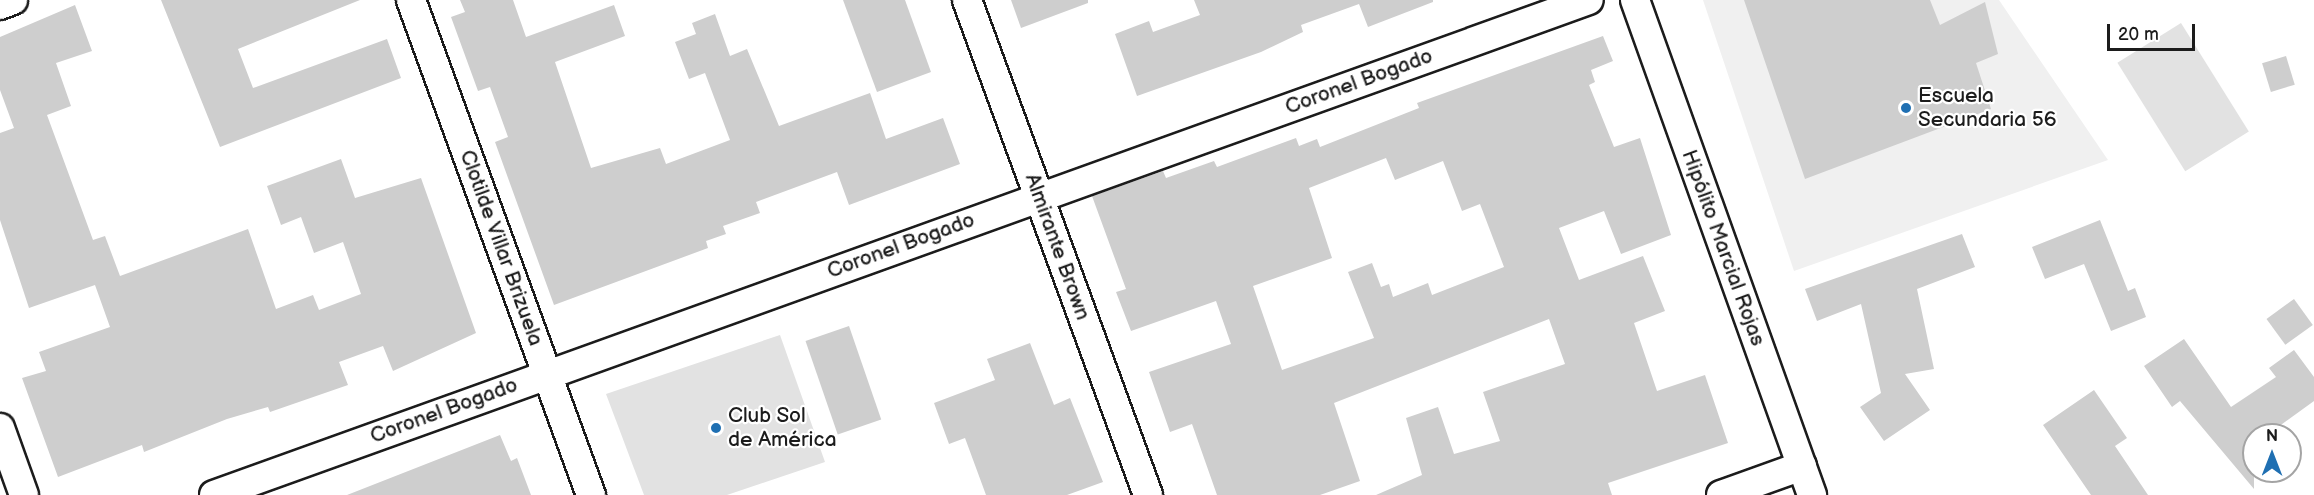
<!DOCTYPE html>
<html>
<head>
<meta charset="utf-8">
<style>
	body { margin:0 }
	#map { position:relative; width:2314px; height:495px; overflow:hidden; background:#fff; font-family:"Balsamiq Sans",sans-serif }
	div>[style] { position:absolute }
	.built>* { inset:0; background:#f0f0f0 }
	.green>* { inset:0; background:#e2e2e2; transform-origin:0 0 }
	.building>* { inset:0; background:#cecece; transform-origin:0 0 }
	.roads { filter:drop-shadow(2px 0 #1c1c1c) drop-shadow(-2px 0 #1c1c1c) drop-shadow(0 2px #1c1c1c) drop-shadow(0 -2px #1c1c1c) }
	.minor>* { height:28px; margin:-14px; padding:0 14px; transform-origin:14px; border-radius:14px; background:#fff }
	.dots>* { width:16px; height:16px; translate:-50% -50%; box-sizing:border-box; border:3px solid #fff; border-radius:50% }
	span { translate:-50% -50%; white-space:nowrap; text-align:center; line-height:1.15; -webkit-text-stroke:4.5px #fff; paint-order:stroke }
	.street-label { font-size:21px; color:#1c1c1c }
	.poi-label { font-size:21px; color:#1c1c1c }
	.left { translate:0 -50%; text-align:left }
	.north { position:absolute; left:2242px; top:423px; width:60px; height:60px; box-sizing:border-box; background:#fff; border:2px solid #a4a4a4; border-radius:50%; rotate:0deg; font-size:16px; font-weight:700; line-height:24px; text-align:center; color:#1c1c1c }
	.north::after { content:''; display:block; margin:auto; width:21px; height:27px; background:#1f6fb2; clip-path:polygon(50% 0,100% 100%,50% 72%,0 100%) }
	.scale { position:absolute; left:2107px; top:24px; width:88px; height:27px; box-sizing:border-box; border:3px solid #1c1c1c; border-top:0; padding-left:8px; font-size:18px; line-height:21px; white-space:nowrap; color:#1c1c1c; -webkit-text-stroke:4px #fff; paint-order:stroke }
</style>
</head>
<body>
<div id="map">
	<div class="built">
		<i style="clip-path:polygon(1703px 0,1999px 0,2108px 160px,1794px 271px)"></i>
	</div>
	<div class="green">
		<i style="left:2181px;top:23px;width:128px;height:75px;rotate:58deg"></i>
		<i style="clip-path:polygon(780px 335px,825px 462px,727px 495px,644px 495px,606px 394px)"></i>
	</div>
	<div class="building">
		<i style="clip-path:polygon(161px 0,360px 0,238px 49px,253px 88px,387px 39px,401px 78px,220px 147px)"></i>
		<i style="clip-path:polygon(460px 0,513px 0,526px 37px,614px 5px,625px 36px,555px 62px,591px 168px,660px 148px,666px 164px,730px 140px,705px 73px,689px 79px,675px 42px,696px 34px,692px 23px,715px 14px,730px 56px,747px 49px,779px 126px,870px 93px,886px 139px,943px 118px,960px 164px,849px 205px,837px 172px,756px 202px,760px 213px,723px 226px,726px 234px,706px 241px,708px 248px,554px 305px,495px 142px,508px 137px,490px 87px,478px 91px,451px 17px,465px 12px)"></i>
		<i style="clip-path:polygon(843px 0,905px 0,931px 72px,877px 92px)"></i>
		<i style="clip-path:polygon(1011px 0,1088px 0,1088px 3px,1021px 28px)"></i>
		<i style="clip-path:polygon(1194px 0,1433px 0,1433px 2px,1368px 27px,1359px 4px,1301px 25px,1303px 32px,1261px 52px,1137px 96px,1115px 34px,1149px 21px,1153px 32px,1200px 15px)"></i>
		<i style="clip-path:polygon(1744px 0,1930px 0,1940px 25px,1985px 2px,1998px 54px,1976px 63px,1991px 109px,1805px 179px)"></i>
		<i style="clip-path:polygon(75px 5px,92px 51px,56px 63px,71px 106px,47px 115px,93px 240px,105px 236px,120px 276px,248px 229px,276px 309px,313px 295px,319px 310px,361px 294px,343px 242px,314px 253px,301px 217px,281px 225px,267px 186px,341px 159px,355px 198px,421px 178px,476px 333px,393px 371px,383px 346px,339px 362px,348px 385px,270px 412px,268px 407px,227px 419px,144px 452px,142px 445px,58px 477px,22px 378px,46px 371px,39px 352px,110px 327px,95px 285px,29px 308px,0 220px,0 133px,14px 128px,0 90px,0 37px)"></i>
		<i style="clip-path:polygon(evenodd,1603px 36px,1613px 61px,1591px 70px,1595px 82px,1589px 85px,1614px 147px,1640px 138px,1671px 235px,1621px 254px,1604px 211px,1559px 228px,1579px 280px,1643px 256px,1665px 311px,1634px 323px,1657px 391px,1705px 375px,1728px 443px,1608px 483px,1612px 495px,1376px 495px,1422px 475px,1406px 418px,1438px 407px,1454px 454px,1500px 441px,1483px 392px,1565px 364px,1549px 319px,1334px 403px,1360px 481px,1320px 495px,1217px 495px,1192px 424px,1170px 432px,1149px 372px,1231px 344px,1216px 301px,1131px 331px,1116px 292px,1126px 289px,1092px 196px,1163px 171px,1166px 178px,1214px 161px,1217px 167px,1296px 138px,1299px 146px,1317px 139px,1320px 147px,1419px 108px,1417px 103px,1603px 36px,1386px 158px,1395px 180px,1443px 161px,1462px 211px,1480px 204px,1504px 267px,1432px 295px,1428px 283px,1393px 297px,1389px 284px,1381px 287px,1372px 263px,1348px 272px,1374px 338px,1282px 370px,1253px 286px,1332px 258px,1309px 188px,1386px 158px)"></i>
		<i style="left:2286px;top:56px;width:30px;height:25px;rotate:73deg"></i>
		<i style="clip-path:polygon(2100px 220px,2128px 291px,2135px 288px,2146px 317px,2111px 331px,2084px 264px,2045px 279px,2032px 247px)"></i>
		<i style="clip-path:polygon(1962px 234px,1975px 267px,1917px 289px,1934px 369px,1905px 374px,1930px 410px,1884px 441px,1860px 407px,1881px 393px,1861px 304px,1817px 321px,1805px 289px)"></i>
		<i style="left:2294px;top:299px;width:32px;height:34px;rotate:54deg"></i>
		<i style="left:849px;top:326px;width:99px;height:46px;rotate:71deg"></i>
		<i style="clip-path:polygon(2184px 339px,2231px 407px,2276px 377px,2269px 368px,2294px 350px,2314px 377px,2314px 401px,2267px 435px,2254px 435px,2254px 489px,2180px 401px,2172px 407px,2144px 366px)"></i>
		<i style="clip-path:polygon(1030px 343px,1054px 405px,1070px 398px,1103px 482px,1067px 495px,986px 495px,965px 438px,949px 444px,934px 403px,995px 380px,987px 359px)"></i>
		<i style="clip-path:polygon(2094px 390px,2127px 438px,2115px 446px,2148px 495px,2091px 495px,2043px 425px)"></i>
		<i style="clip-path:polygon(500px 435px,511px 461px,517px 458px,531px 495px,347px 495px)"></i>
	</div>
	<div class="roads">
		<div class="minor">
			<i style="left:411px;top:0;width:527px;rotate:70.02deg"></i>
			<i style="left:967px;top:0;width:527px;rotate:69.91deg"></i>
			<i style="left:1635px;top:0;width:526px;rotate:70.32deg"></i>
			<i style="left:0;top:5px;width:14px;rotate:-21deg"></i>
			<i style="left:0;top:428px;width:71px;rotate:70.3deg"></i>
			<i style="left:214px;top:495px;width:1461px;rotate:-19.8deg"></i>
			<i style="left:1721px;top:495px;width:86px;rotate:-19.7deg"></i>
		</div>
	</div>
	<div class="dots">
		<i style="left:1906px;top:108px;background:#1f6fb2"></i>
		<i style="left:716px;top:428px;background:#1f6fb2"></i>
	</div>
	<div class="street-label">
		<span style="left:1359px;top:82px;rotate:-20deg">Coronel Bogado</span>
		<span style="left:901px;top:246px;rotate:-20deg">Coronel Bogado</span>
		<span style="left:1057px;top:247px;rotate:70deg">Almirante Brown</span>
		<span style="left:501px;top:248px;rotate:70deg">Clotilde Villar Brizuela</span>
		<span style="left:1723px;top:248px;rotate:70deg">Hipólito Marcial Rojas</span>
		<span style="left:444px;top:411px;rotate:-20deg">Coronel Bogado</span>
	</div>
	<div class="poi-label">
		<span class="left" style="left:1918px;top:108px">Escuela<br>Secundaria 56</span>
		<span class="left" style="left:728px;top:428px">Club Sol<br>de América</span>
	</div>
	<div class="north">N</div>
	<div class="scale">20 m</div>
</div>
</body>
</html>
